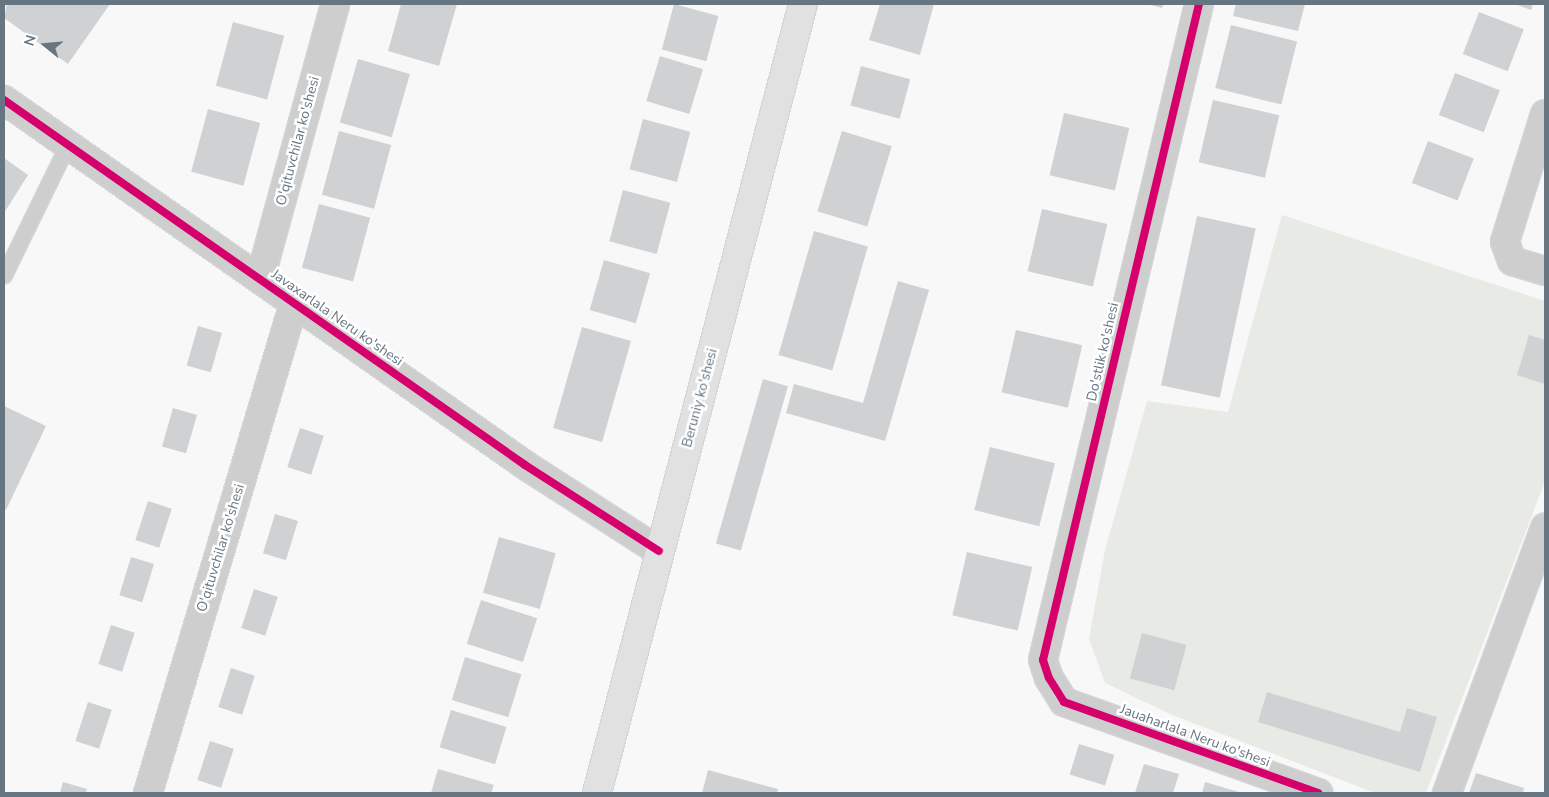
<!DOCTYPE html>
<html>
<head>
<meta charset="utf-8">
<style>
	body { margin:0 }
	#map { position:relative; width:1549px; height:797px; overflow:hidden; background:#f8f8f8; font-family:"Nunito Sans",sans-serif }
	div>[style] { position:absolute }
	.green>* { inset:0; background:#e7eae5 }
	.building>* { inset:0; background:#cfd1d2; transform-origin:0 0 }
	.roads { filter:drop-shadow(1px 0 #d4d5d6) drop-shadow(-1px 0 #d4d5d6) drop-shadow(0 1px #d4d5d6) drop-shadow(0 -1px #d4d5d6) }
	.service>* { height:15px; margin:-7.5px; padding:0 7.5px; transform-origin:7.5px; border-radius:7.5px; background:#cececf }
	.minor>* { height:28px; margin:-14px; padding:0 14px; transform-origin:14px; border-radius:14px; background:#cececf }
	.tertiary>* { height:28px; margin:-14px; padding:0 14px; transform-origin:14px; border-radius:14px; background:#cececf }
	.primary>* { height:28px; margin:-14px; padding:0 14px; transform-origin:14px; border-radius:14px; background:#e1e1e2 }
	.cycleway>* { height:8px; margin:-4px; padding:0 4px; transform-origin:4px; border-radius:4px; background:#d6006c }
	span { translate:-50% -50%; white-space:nowrap; text-align:center; line-height:1.15; -webkit-text-stroke:5px #fff; paint-order:stroke }
	.street-label { font-size:14px; color:#657682 }
	.frame { position:absolute; inset:0; border:5px solid #657682; pointer-events:none }
	.north { position:absolute; left:20px; top:20px; width:50px; height:50px; -webkit-text-stroke:4px #fff; paint-order:stroke; rotate:287deg; font-size:14px; font-weight:700; line-height:20px; text-align:center; color:#657682 }
	.north::after { content:''; display:block; margin:auto; width:18px; height:22px; background:#657682; clip-path:polygon(50% 0,100% 100%,50% 72%,0 100%) }
</style>
</head>
<body>
<div id="map">
	<div class="green">
		<i style="clip-path:polygon(1282px 215px,1545px 301px,1545px 481px,1426px 793px,1375px 793px,1170px 714px,1105px 683px,1089px 639px,1105px 550px,1147px 401px,1228px 412px)"></i>
	</div>
	<div class="building">
		<i style="clip-path:polygon(7px 4px,110px 4px,68px 64px,4px 18px)"></i>
		<i style="clip-path:polygon(401px 4px,457px 4px,439px 66px,388px 51px)"></i>
		<i style="left:674px;top:4px;width:46px;height:47px;rotate:15deg"></i>
		<i style="clip-path:polygon(880px 4px,934px 4px,920px 55px,869px 40px)"></i>
		<i style="clip-path:polygon(1147px 4px,1163px 4px,1162px 8px)"></i>
		<i style="clip-path:polygon(1236px 4px,1305px 4px,1298px 31px,1233px 16px)"></i>
		<i style="clip-path:polygon(1515px 4px,1533px 4px,1531px 10px)"></i>
		<i style="left:1479px;top:12px;width:48px;height:45px;rotate:21deg"></i>
		<i style="left:233px;top:22px;width:53px;height:66px;rotate:15deg"></i>
		<i style="left:1231px;top:25px;width:68px;height:65px;rotate:14deg"></i>
		<i style="left:660px;top:56px;width:45px;height:47px;rotate:17deg"></i>
		<i style="left:358px;top:59px;width:54px;height:66px;rotate:16deg"></i>
		<i style="left:861px;top:66px;width:51px;height:41px;rotate:15deg"></i>
		<i style="left:1455px;top:73px;width:48px;height:45px;rotate:21deg"></i>
		<i style="left:1213px;top:100px;width:68px;height:64px;rotate:13deg"></i>
		<i style="left:208px;top:109px;width:54px;height:65px;rotate:15deg"></i>
		<i style="left:1064px;top:113px;width:67px;height:64px;rotate:13deg"></i>
		<i style="left:643px;top:119px;width:49px;height:52px;rotate:15deg"></i>
		<i style="left:339px;top:131px;width:54px;height:66px;rotate:15deg"></i>
		<i style="left:842px;top:131px;width:52px;height:84px;rotate:17deg"></i>
		<i style="left:1428px;top:141px;width:49px;height:45px;rotate:21deg"></i>
		<i style="clip-path:polygon(4px 158px,28px 175px,4px 213px)"></i>
		<i style="left:623px;top:190px;width:49px;height:53px;rotate:15deg"></i>
		<i style="left:319px;top:204px;width:53px;height:66px;rotate:15deg"></i>
		<i style="left:1042px;top:209px;width:67px;height:64px;rotate:13deg"></i>
		<i style="left:1197px;top:216px;width:60px;height:173px;rotate:12deg"></i>
		<i style="left:814px;top:231px;width:56px;height:129px;rotate:16deg"></i>
		<i style="left:604px;top:260px;width:48px;height:52px;rotate:16deg"></i>
		<i style="clip-path:polygon(898px 281px,929px 290px,885px 441px,786px 413px,794px 384px,863px 403px)"></i>
		<i style="left:198px;top:326px;width:25px;height:41px;rotate:16deg"></i>
		<i style="left:582px;top:327px;width:51px;height:105px;rotate:16deg"></i>
		<i style="left:1016px;top:330px;width:68px;height:64px;rotate:13deg"></i>
		<i style="clip-path:polygon(1529px 335px,1545px 340px,1545px 384px,1517px 375px)"></i>
		<i style="left:763px;top:379px;width:26px;height:171px;rotate:16deg"></i>
		<i style="clip-path:polygon(4px 406px,46px 426px,6px 510px,4px 508px)"></i>
		<i style="left:173px;top:408px;width:25px;height:40px;rotate:16deg"></i>
		<i style="left:300px;top:428px;width:25px;height:41px;rotate:18deg"></i>
		<i style="left:990px;top:447px;width:67px;height:65px;rotate:14deg"></i>
		<i style="left:148px;top:501px;width:25px;height:41px;rotate:18deg"></i>
		<i style="left:275px;top:514px;width:24px;height:41px;rotate:17deg"></i>
		<i style="left:499px;top:537px;width:59px;height:58px;rotate:16deg"></i>
		<i style="left:967px;top:552px;width:67px;height:65px;rotate:13deg"></i>
		<i style="left:131px;top:557px;width:24px;height:40px;rotate:17deg"></i>
		<i style="left:254px;top:589px;width:25px;height:41px;rotate:18deg"></i>
		<i style="left:481px;top:600px;width:59px;height:46px;rotate:18deg"></i>
		<i style="left:111px;top:625px;width:25px;height:41px;rotate:18deg"></i>
		<i style="left:1142px;top:633px;width:46px;height:47px;rotate:15deg"></i>
		<i style="left:465px;top:657px;width:59px;height:45px;rotate:17deg"></i>
		<i style="left:231px;top:668px;width:25px;height:41px;rotate:18deg"></i>
		<i style="clip-path:polygon(1267px 692px,1400px 732px,1407px 708px,1437px 717px,1420px 772px,1258px 722px)"></i>
		<i style="left:88px;top:702px;width:25px;height:41px;rotate:18deg"></i>
		<i style="left:451px;top:710px;width:58px;height:39px;rotate:17deg"></i>
		<i style="left:210px;top:741px;width:25px;height:41px;rotate:18deg"></i>
		<i style="left:1079px;top:744px;width:37px;height:32px;rotate:17deg"></i>
		<i style="clip-path:polygon(1144px 764px,1179px 774px,1173px 793px,1135px 793px)"></i>
		<i style="clip-path:polygon(438px 769px,494px 785px,491px 793px,431px 793px)"></i>
		<i style="clip-path:polygon(708px 770px,778px 789px,777px 793px,702px 793px)"></i>
		<i style="clip-path:polygon(1476px 773px,1524px 788px,1523px 793px,1469px 793px)"></i>
		<i style="clip-path:polygon(63px 782px,87px 789px,86px 793px,60px 793px)"></i>
		<i style="clip-path:polygon(1205px 782px,1242px 793px,1202px 793px)"></i>
	</div>
	<div class="roads">
		<div class="service">
			<i style="left:4px;top:275px;width:146px;rotate:-64deg"></i>
		</div>
		<div class="minor">
			<i style="left:1199px;top:4px;width:674px;rotate:103.38deg"></i>
			<i style="left:1043px;top:660px;width:19px;rotate:72deg"></i>
			<i style="left:1049px;top:678px;width:28px;rotate:58deg"></i>
			<i style="left:1064px;top:702px;width:270px;rotate:19.7deg"></i>
			<i style="left:1545px;top:114px;width:134px;rotate:107.4deg"></i>
			<i style="left:1505px;top:242px;width:20px;rotate:70deg"></i>
			<i style="left:1512px;top:261px;width:34px;rotate:17deg"></i>
			<i style="left:260px;top:279px;width:285px;rotate:-74.7deg"></i>
			<i style="left:148px;top:793px;width:511px;rotate:-73.41deg"></i>
			<i style="left:1447px;top:793px;width:283px;rotate:-69.7deg"></i>
		</div>
		<div class="tertiary">
			<i style="left:4px;top:100px;width:636px;rotate:35.01deg"></i>
			<i style="left:525px;top:465px;width:159px;rotate:32.7deg"></i>
		</div>
		<div class="primary">
			<i style="left:597px;top:793px;width:815px;rotate:-75.37deg"></i>
		</div>
	</div>
	<div class="cycleway">
		<i style="left:1199px;top:4px;width:674px;rotate:103.38deg"></i>
		<i style="left:1043px;top:660px;width:19px;rotate:72deg"></i>
		<i style="left:1049px;top:678px;width:28px;rotate:58deg"></i>
		<i style="left:1064px;top:702px;width:270px;rotate:19.7deg"></i>
		<i style="left:4px;top:100px;width:636px;rotate:35.01deg"></i>
		<i style="left:525px;top:465px;width:159px;rotate:32.7deg"></i>
	</div>
	<div class="street-label">
		<span style="left:298px;top:141px;rotate:-75deg">O'qituvchilar ko'shesi</span>
		<span style="left:337px;top:318px;rotate:35deg">Javaxarlala Neru ko'shesi</span>
		<span style="left:1103px;top:352px;rotate:-77deg">Do'stlik ko'shesi</span>
		<span style="left:700px;top:398px;rotate:-75deg">Beruniy ko'shesi</span>
		<span style="left:221px;top:548px;rotate:-73deg">O'qituvchilar ko'shesi</span>
		<span style="left:1195px;top:736px;rotate:20deg">Jauaharlala Neru ko'shesi</span>
	</div>
	<div class="frame"></div>
	<div class="north">N</div>
</div>
</body>
</html>
